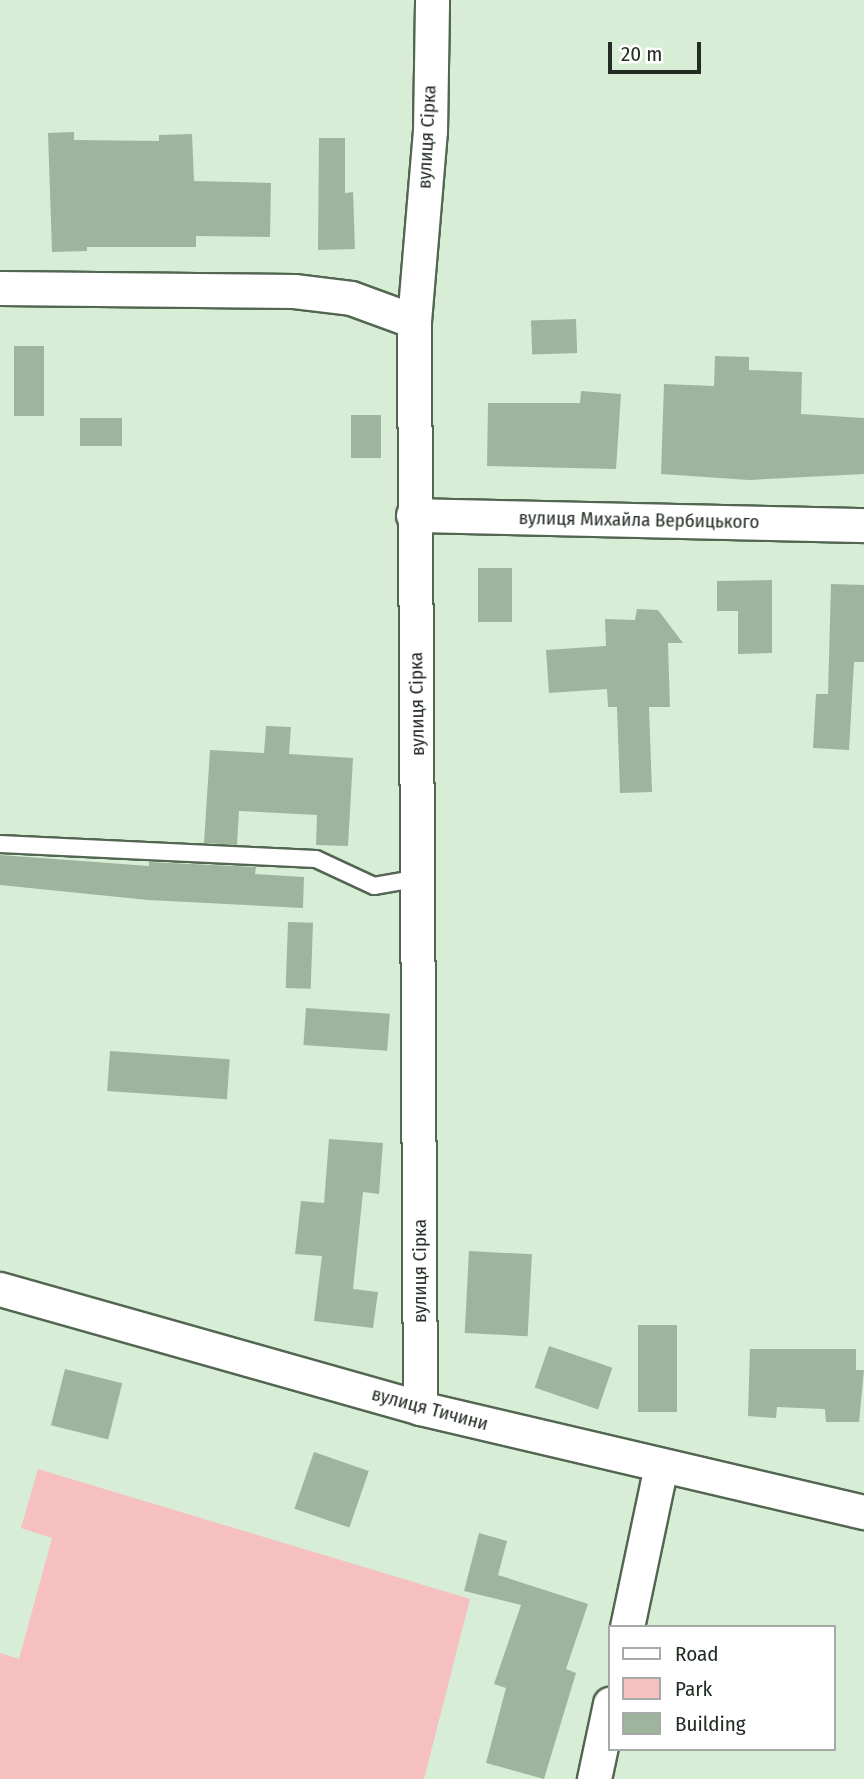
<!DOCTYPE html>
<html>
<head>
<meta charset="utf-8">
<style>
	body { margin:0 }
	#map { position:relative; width:864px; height:1779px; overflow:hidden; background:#d7edd5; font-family:"Fira Sans Condensed",sans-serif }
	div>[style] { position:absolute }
	.green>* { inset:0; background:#f6c0c0 }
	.building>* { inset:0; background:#9fb49d; transform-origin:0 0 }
	.roads { filter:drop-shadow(2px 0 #536651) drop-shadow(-2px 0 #536651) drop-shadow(0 2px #536651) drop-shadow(0 -2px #536651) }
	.service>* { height:16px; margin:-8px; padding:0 8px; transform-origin:8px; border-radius:8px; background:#fff }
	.minor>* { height:33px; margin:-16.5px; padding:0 16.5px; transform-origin:16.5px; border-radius:16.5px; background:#fff }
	span { translate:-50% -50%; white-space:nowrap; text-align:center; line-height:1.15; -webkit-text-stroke:6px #fff; paint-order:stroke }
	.street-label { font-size:19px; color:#242d24 }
	.legend { position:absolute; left:608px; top:1625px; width:228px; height:126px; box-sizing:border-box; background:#fff; border:2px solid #a7aba7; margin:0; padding:9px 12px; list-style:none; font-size:21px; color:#242d24 }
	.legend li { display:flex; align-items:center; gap:14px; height:35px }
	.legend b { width:35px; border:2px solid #a7aba7 }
	.scale { position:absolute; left:608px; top:42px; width:93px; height:32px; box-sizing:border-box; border:4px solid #242d24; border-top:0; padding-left:9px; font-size:21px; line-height:24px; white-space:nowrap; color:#242d24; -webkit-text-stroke:5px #fff; paint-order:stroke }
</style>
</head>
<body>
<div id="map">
	<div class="green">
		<i style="clip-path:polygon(38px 1469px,470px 1599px,424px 1779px,0 1779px,0 1653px,19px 1659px,52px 1538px,21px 1528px)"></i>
	</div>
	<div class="building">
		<i style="clip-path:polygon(74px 132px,74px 140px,159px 141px,159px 135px,192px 134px,194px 181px,271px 183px,270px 237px,196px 236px,196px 247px,87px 247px,87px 251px,52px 252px,48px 133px)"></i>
		<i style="clip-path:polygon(319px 138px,345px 138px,345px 193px,353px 192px,355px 249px,318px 250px)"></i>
		<i style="left:576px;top:319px;width:34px;height:45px;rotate:88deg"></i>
		<i style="left:14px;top:346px;width:30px;height:70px"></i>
		<i style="clip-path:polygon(715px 356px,749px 357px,749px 370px,802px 372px,801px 414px,864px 418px,864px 474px,749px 480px,661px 474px,664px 384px,714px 386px)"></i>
		<i style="clip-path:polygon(581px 391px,621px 394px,616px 469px,487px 466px,488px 403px,580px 403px)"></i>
		<i style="left:351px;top:415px;width:30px;height:43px"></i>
		<i style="left:80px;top:418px;width:42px;height:28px"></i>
		<i style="left:478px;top:568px;width:34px;height:54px"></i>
		<i style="clip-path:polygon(772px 580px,772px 653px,738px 654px,738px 611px,717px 611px,717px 581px)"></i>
		<i style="clip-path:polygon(831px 584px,864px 585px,864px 662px,854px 662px,849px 750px,813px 748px,816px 694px,828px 694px)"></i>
		<i style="clip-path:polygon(637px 609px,658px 610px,683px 643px,668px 643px,670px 707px,649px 707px,652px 792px,620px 793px,617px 707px,608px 707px,607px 689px,549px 693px,546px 650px,606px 646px,605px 619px,635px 620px)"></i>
		<i style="clip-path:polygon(266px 726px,291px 727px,289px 754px,353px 758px,348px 846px,316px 845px,317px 815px,239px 811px,237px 845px,204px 843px,210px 750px,264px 753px)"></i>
		<i style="clip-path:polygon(0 855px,149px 866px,149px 862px,256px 867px,255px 874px,304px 877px,303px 908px,148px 900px,0 885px)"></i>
		<i style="left:288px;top:922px;width:25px;height:66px;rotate:2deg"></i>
		<i style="left:306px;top:1008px;width:84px;height:37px;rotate:4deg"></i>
		<i style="left:110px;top:1051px;width:120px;height:40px;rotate:4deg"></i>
		<i style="clip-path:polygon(329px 1139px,383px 1143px,379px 1194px,363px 1192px,353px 1289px,378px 1292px,373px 1328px,314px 1321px,322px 1256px,295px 1254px,301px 1201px,324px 1203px)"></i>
		<i style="left:469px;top:1251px;width:63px;height:82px;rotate:3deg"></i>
		<i style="left:638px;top:1325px;width:39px;height:87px"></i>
		<i style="left:549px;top:1346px;width:67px;height:44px;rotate:19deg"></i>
		<i style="clip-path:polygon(750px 1349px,856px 1349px,856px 1370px,864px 1370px,859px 1422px,826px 1422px,825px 1409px,777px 1407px,776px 1418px,748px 1416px)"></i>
		<i style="left:65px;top:1369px;width:59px;height:58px;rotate:14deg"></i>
		<i style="left:314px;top:1452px;width:58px;height:60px;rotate:19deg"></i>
		<i style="clip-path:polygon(479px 1533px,507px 1541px,498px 1575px,588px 1604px,566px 1669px,576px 1673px,544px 1779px,486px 1763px,506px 1688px,494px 1684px,521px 1605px,464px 1591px)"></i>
	</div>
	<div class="roads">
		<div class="service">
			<i style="left:0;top:844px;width:316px;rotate:2.7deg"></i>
			<i style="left:316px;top:859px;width:64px;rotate:25deg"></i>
			<i style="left:374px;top:886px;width:47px;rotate:-9.9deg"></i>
		</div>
		<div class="minor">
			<i style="left:0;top:288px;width:294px;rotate:0.6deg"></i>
			<i style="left:294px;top:291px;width:57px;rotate:7deg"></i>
			<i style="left:351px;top:298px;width:67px;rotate:20.1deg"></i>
			<i style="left:413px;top:515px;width:451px;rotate:1.3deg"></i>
			<i style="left:0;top:1289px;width:437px;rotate:15.8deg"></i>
			<i style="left:420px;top:1408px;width:456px;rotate:13.2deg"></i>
			<i style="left:420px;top:1408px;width:1087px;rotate:-90.32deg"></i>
			<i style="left:414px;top:321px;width:191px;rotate:-85.2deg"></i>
			<i style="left:430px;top:131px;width:131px;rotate:-89.1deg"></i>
			<i style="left:627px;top:1627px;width:165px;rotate:-78.1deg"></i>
			<i style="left:594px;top:1779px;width:77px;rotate:-78deg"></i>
		</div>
	</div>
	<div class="street-label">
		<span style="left:427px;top:137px;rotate:-87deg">вулиця Сірка</span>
		<span style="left:639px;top:520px;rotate:1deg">вулиця Михайла Вербицького</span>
		<span style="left:417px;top:704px;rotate:-91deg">вулиця Сірка</span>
		<span style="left:420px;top:1271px;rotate:-90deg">вулиця Сірка</span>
		<span style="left:430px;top:1409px;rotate:15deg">вулиця Тичини</span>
	</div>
	<ul class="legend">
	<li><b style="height:9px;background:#fff"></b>Road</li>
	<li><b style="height:19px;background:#f6c0c0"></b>Park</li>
	<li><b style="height:19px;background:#9fb49d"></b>Building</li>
	</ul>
	<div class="scale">20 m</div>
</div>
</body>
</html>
